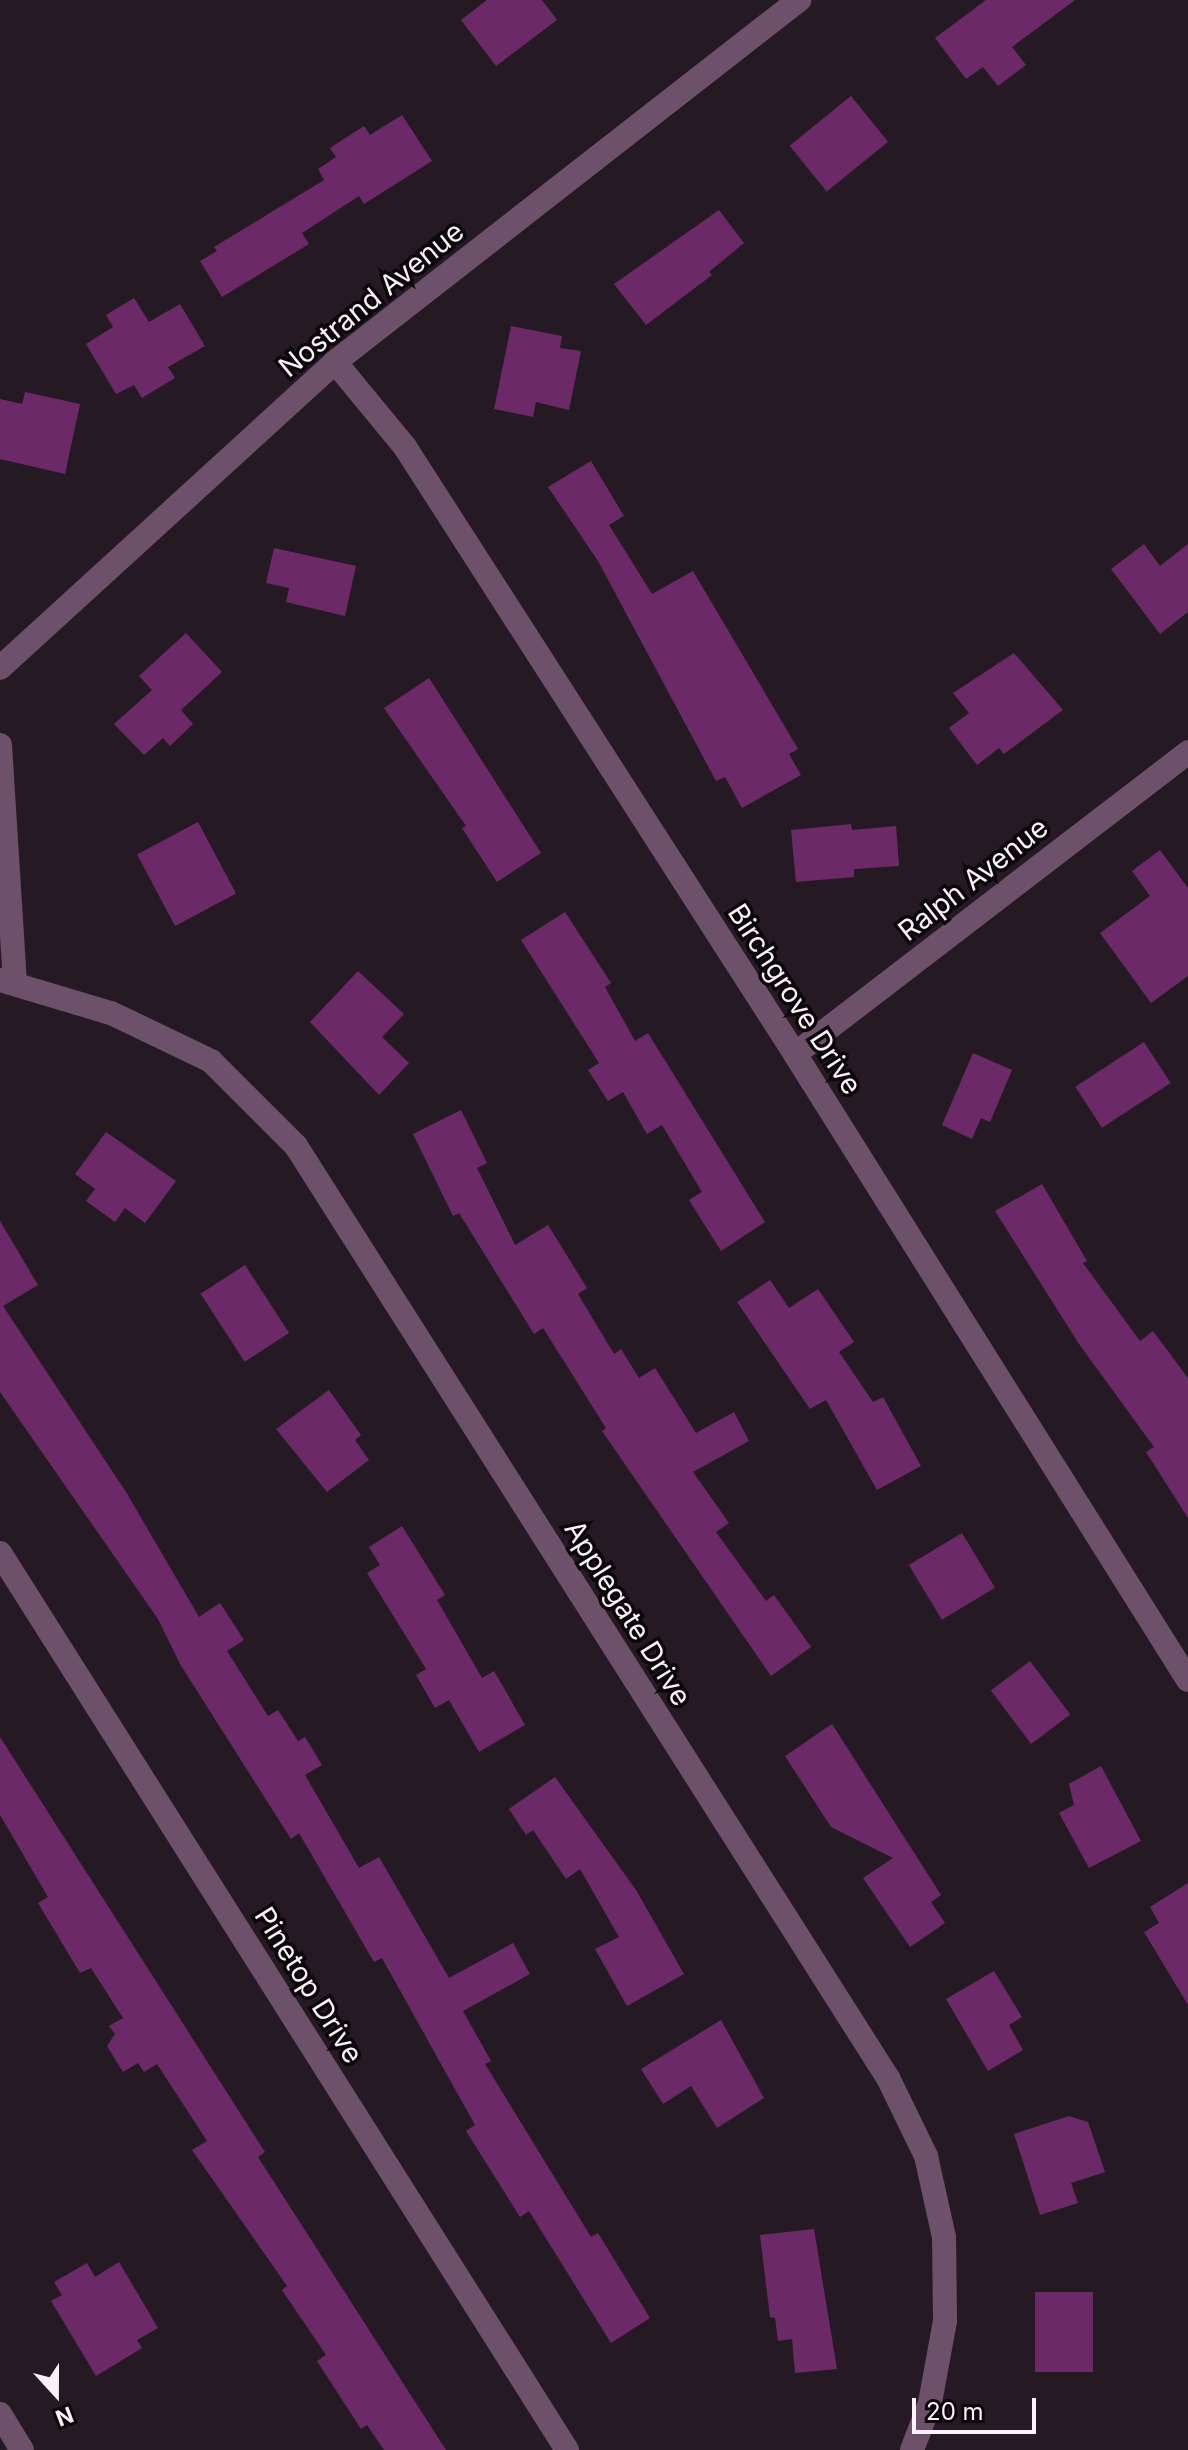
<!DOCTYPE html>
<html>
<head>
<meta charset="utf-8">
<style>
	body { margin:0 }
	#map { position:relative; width:1188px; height:2450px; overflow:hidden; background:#251a24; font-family:Inter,sans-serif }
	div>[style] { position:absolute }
	.building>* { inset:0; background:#6b2a67; transform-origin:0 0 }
	.street>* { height:24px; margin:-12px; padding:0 12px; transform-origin:12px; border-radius:12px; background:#6d506a }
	span { translate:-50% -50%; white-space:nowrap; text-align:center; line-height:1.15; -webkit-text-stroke:7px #0b070a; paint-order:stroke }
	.street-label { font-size:28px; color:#faf2f9 }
	.north { position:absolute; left:16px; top:2354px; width:80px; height:80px; -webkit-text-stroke:6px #0b070a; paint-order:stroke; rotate:159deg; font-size:22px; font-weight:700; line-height:32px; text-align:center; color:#faf2f9 }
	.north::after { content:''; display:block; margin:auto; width:28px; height:36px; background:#faf2f9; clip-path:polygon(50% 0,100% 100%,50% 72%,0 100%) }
	.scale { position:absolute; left:912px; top:2398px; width:124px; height:36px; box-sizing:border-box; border:4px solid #faf2f9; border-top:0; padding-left:10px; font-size:24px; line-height:28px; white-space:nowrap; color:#faf2f9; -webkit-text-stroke:6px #0b070a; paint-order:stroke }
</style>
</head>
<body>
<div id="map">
	<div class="building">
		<i style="clip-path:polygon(487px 0,542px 0,557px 20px,496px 66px,461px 20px)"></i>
		<i style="clip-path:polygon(986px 0,1075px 0,1012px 47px,1026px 65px,998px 86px,983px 67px,966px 79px,935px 38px)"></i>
		<i style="left:851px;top:96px;width:59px;height:79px;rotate:51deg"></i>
		<i style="clip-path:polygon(402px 115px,432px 161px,364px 204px,359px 196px,302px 233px,309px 244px,222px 297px,200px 261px,217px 251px,214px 247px,324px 180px,318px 169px,336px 157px,330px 148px,364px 126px,370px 135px)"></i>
		<i style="clip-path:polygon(719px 210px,744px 243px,709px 272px,712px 275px,646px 325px,614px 284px)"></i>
		<i style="clip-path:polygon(134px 298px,149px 322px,180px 304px,205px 346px,168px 367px,175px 378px,142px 398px,134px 385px,116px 394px,86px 344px,113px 327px,106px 315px)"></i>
		<i style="clip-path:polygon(511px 326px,562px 336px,560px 348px,581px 351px,569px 410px,536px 402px,533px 417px,494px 409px)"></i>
		<i style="clip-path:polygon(25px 392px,80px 404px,65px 474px,0 459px,0 399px,22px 404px)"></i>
		<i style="clip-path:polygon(591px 461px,624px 516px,609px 525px,652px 594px,693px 571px,798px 749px,789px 754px,801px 775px,742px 808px,725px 777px,716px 781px,598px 561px,548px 487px)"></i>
		<i style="clip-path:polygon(1144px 544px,1160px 566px,1188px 544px,1188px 612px,1160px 634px,1111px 569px)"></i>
		<i style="clip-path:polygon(274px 548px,356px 566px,345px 616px,286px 602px,289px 588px,266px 583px)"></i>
		<i style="clip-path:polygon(186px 633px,222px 672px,181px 710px,193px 724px,170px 746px,163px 738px,144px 755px,114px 724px,152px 690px,139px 676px)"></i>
		<i style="clip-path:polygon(1014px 653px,1063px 710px,1004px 754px,999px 748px,977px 765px,949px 728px,969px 713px,953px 693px)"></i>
		<i style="clip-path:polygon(429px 678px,541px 853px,497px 882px,462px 828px,466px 826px,384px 708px)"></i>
		<i style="left:198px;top:822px;width:81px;height:69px;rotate:62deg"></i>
		<i style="clip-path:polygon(851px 824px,852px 830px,896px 826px,899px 866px,854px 869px,854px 877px,796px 882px,791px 830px)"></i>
		<i style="clip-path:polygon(1160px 850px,1188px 888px,1188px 976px,1151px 1003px,1100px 933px,1150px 896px,1132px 871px)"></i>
		<i style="clip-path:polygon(565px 912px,611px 983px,605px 987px,635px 1041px,648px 1033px,765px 1222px,721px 1251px,689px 1200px,702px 1192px,662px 1125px,647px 1134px,623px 1092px,608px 1101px,588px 1070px,599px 1063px,521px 940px)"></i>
		<i style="clip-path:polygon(358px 971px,404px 1014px,382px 1037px,409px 1063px,379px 1095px,310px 1022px)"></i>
		<i style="left:1144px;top:1042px;width:49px;height:82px;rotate:57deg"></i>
		<i style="clip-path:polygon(973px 1053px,1012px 1070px,990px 1122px,981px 1118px,972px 1139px,942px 1125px)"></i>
		<i style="clip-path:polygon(461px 1110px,487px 1163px,477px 1168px,515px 1245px,548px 1225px,587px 1288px,578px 1294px,614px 1354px,621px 1349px,639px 1378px,655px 1368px,696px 1433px,734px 1412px,749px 1441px,693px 1472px,729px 1523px,716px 1532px,766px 1601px,774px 1595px,811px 1647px,771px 1676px,602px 1431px,606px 1428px,543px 1328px,534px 1334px,459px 1213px,453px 1216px,413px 1134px)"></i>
		<i style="clip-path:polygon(106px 1132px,176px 1181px,145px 1223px,125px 1208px,115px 1222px,86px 1201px,95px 1189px,75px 1174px)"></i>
		<i style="clip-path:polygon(1042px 1184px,1087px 1261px,1083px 1263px,1140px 1341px,1153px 1331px,1188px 1378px,1188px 1518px,1146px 1452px,1154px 1447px,1079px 1344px,995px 1211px)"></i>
		<i style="clip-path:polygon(0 1221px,38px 1285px,3px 1306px,126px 1492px,199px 1617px,220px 1603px,244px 1640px,227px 1651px,268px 1716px,278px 1710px,298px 1741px,305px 1737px,322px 1765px,305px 1775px,359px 1868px,379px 1857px,449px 1978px,513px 1943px,530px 1974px,463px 2011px,491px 2061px,485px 2064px,591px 2237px,598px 2233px,650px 2318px,611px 2343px,529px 2211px,520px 2217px,466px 2131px,475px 2125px,382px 1958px,374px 1962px,299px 1833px,291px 1839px,180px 1664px,158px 1619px,0 1392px)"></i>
		<i style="left:245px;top:1265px;width:81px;height:53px;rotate:57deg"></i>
		<i style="clip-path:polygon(770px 1280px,789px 1308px,818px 1289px,854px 1342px,839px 1352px,873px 1402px,883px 1397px,921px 1466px,877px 1490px,826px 1400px,810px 1409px,737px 1302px)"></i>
		<i style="clip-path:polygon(329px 1390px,361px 1435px,355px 1440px,369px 1460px,327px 1492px,276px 1429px)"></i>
		<i style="clip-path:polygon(402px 1526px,445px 1595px,437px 1600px,482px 1678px,494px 1671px,525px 1725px,479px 1752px,449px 1700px,435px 1708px,416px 1675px,426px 1669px,367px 1573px,380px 1565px,369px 1547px)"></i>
		<i style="left:962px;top:1533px;width:64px;height:62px;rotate:59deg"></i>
		<i style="left:1030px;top:1661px;width:67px;height:49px;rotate:53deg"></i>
		<i style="clip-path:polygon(832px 1724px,941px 1895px,931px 1902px,945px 1923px,910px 1947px,863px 1878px,893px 1858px,831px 1827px,785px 1756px)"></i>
		<i style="clip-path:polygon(0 1737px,265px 2152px,258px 2157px,446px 2450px,384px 2450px,367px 2425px,361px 2429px,317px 2361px,326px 2355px,282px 2290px,287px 2286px,192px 2150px,207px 2141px,157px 2064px,144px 2072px,138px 2063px,123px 2072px,107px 2046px,115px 2034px,109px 2026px,123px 2018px,91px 1968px,80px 1973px,38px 1903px,48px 1897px,0 1815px)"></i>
		<i style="clip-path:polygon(1101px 1766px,1141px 1841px,1089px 1868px,1059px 1813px,1074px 1805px,1069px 1784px)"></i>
		<i style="clip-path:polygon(555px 1777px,636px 1890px,684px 1974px,627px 2006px,595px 1949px,619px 1937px,580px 1869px,566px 1879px,533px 1830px,526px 1835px,509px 1809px)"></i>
		<i style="clip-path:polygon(1188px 1883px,1188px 2005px,1144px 1932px,1159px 1923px,1150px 1907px)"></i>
		<i style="clip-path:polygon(994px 1971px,1022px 2017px,1009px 2025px,1023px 2050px,988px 2071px,946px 1999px)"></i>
		<i style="clip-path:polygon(721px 2020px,764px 2098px,717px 2128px,691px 2086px,663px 2104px,641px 2069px)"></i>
		<i style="clip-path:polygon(1069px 2116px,1088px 2122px,1105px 2172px,1071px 2183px,1078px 2203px,1040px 2215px,1014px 2134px)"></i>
		<i style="clip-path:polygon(814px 2229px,837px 2369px,795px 2373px,792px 2339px,778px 2341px,775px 2318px,770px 2317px,760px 2235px)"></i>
		<i style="clip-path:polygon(119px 2262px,158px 2328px,137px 2340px,142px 2348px,96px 2376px,51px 2301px,62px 2295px,54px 2282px,87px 2263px,95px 2277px)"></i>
		<i style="left:1035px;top:2292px;width:58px;height:80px"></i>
	</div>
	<div class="street">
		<i style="left:335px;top:362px;width:110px;rotate:50.5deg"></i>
		<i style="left:405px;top:447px;width:721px;rotate:57.28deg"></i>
		<i style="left:795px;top:1054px;width:739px;rotate:57.88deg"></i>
		<i style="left:0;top:668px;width:454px;rotate:-42.4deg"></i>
		<i style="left:335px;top:362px;width:589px;rotate:-37.96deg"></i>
		<i style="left:0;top:745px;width:237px;rotate:86.4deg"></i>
		<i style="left:0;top:980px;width:116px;rotate:16.6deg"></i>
		<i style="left:111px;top:1013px;width:111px;rotate:25.6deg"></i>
		<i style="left:211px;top:1061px;width:120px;rotate:45deg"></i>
		<i style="left:296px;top:1146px;width:1104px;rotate:57.58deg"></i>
		<i style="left:888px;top:2078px;width:87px;rotate:64deg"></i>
		<i style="left:926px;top:2156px;width:83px;rotate:77.5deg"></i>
		<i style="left:944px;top:2237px;width:84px;rotate:89.3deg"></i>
		<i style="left:945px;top:2321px;width:83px;rotate:100.4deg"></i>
		<i style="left:930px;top:2403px;width:50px;rotate:111deg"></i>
		<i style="left:795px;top:1054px;width:496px;rotate:-37.5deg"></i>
		<i style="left:0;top:1553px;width:1061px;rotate:57.7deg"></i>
		<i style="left:0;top:2414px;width:42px;rotate:58.6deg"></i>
	</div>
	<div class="street-label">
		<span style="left:371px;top:299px;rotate:-39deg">Nostrand Avenue</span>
		<span style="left:973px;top:879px;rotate:-38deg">Ralph Avenue</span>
		<span style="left:795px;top:999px;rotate:57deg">Birchgrove Drive</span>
		<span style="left:628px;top:1613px;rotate:58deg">Applegate Drive</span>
		<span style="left:309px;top:1985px;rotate:58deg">Pinetop Drive</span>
	</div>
	<div class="north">N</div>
	<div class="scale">20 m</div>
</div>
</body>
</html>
